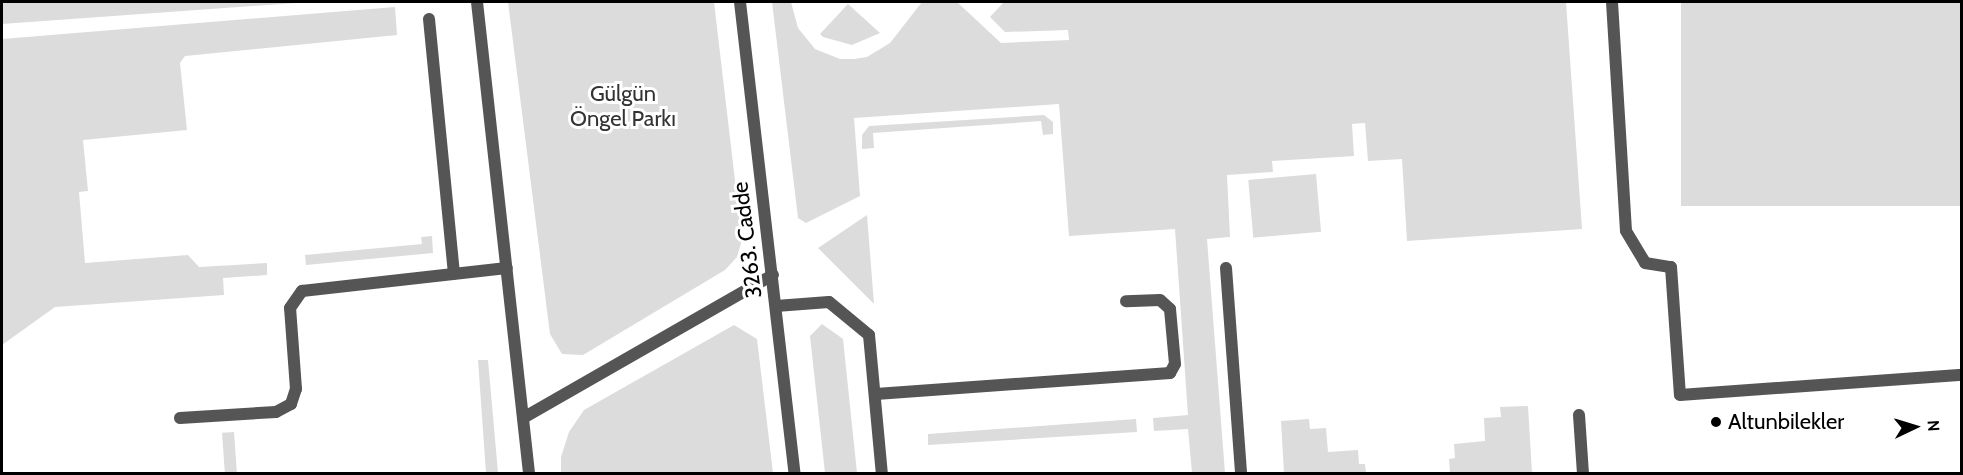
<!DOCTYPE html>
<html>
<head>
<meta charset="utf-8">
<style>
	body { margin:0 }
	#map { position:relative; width:1963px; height:475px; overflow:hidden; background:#fff; font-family:Cabin,sans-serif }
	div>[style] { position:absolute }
	.green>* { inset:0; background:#dcdcdc; transform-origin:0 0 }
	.lane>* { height:12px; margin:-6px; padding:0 6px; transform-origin:6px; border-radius:6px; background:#555 }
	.street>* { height:12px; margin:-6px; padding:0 6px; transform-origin:6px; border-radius:6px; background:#555 }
	.dots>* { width:16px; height:16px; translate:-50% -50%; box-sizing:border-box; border:3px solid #fff; border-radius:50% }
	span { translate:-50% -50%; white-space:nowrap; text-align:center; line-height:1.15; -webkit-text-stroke:6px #fff; paint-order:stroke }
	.park-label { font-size:22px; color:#333 }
	.street-label { font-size:22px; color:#000 }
	.poi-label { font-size:22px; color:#000 }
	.left { translate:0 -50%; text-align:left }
	.frame { position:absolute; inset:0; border:3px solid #000; pointer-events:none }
	.north { position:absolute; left:1885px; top:397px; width:60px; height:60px; -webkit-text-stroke:4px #fff; paint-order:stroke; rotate:86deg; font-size:16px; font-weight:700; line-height:24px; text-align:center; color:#000 }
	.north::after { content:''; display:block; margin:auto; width:21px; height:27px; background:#000; clip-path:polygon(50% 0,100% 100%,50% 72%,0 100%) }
</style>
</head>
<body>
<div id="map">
	<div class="green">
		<i style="clip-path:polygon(2px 2px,309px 2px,2px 24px)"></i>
		<i style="clip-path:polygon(508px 2px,714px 2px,742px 240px,737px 257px,725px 270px,583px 355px,562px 354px,550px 334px)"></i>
		<i style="clip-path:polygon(772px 2px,791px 2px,798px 28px,815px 49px,840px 59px,854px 59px,867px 57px,890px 43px,922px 2px,957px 2px,1001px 43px,1069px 40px,1068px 30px,1005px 32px,990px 17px,1004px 2px,1566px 2px,1582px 229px,1407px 241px,1402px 159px,1368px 161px,1365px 123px,1352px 124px,1354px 156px,1272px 161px,1273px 172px,1227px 175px,1230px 237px,1207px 239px,1225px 473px,1192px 473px,1188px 429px,1154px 431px,1153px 418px,1188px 415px,1175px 229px,1069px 236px,1059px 104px,854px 118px,860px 196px,806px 223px,798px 218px)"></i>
		<i style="left:1681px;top:2px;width:280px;height:204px"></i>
		<i style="clip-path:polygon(848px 4px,880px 33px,852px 45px,823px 37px,820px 34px)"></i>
		<i style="clip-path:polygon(395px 7px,397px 35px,185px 56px,180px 63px,187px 130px,83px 140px,88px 191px,79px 192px,85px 263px,188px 255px,199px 267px,267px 263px,267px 275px,223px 278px,224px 295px,55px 307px,2px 345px,2px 39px)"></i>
		<i style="clip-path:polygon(1044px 115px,1053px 122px,1053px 134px,1043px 135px,1041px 121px,873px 133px,874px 148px,862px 149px,862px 135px,869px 126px)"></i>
		<i style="left:1316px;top:174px;width:58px;height:68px;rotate:85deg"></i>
		<i style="clip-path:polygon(867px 215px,874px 304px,818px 248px)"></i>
		<i style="clip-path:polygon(432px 236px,433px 253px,306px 265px,305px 255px,422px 244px,421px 237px)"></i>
		<i style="clip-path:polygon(822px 324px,843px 339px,857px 473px,825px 473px,810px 336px)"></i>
		<i style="clip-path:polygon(734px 325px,757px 339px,773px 473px,561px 473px,561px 457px,569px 432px,584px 410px)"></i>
		<i style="clip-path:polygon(478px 360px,488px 360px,498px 473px,486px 473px)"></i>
		<i style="clip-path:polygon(1528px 406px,1532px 473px,1450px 473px,1449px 459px,1455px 458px,1454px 444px,1485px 441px,1484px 418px,1501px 417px,1500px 407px)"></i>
		<i style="clip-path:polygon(1136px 419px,1137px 432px,928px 445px,928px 434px)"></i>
		<i style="clip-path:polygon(1309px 419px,1310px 429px,1326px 428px,1328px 452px,1358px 450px,1359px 464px,1365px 464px,1366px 473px,1284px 473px,1281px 421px)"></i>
		<i style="left:234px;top:432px;width:41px;height:12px;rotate:86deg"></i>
	</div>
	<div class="lane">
		<i style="left:1612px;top:2px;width:229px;rotate:86.5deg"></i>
		<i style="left:1626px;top:231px;width:37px;rotate:59deg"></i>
		<i style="left:1645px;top:263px;width:26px;rotate:9deg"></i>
		<i style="left:1671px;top:267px;width:128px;rotate:86deg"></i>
		<i style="left:1680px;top:395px;width:283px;rotate:-4.1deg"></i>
		<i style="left:429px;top:19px;width:256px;rotate:84.4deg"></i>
		<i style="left:1226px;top:268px;width:207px;rotate:85.8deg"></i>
		<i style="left:776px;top:306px;width:53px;rotate:-4.3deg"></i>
		<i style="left:829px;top:302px;width:52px;rotate:39.5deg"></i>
		<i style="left:869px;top:335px;width:140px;rotate:84.7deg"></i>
		<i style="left:876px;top:394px;width:295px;rotate:-4.1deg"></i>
		<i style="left:1170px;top:373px;width:10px;rotate:-61deg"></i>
		<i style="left:1175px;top:364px;width:55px;rotate:-95.2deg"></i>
		<i style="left:1170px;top:309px;width:13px;rotate:-138deg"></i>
		<i style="left:1160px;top:300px;width:34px;rotate:178deg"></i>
		<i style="left:1579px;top:415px;width:59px;rotate:86.1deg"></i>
		<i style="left:180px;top:418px;width:96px;rotate:-3.6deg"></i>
		<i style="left:276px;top:412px;width:17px;rotate:-28deg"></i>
		<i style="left:291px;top:404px;width:16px;rotate:-72deg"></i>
		<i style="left:296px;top:389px;width:81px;rotate:-94.2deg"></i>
		<i style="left:290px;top:308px;width:21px;rotate:-55deg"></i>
		<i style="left:302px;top:291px;width:206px;rotate:-6.4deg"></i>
	</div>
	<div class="street">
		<i style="left:477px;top:2px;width:475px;rotate:83.7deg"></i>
		<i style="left:740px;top:2px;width:475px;rotate:83.4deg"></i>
		<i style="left:523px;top:418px;width:288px;rotate:-29.8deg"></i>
	</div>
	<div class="dots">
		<i style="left:1716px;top:422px;background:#000"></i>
	</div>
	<div class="park-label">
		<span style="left:623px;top:106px">Gülgün<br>Öngel Parkı</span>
	</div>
	<div class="street-label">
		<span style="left:747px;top:240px;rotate:-97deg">3263. Cadde</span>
	</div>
	<div class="poi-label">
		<span class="left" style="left:1728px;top:422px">Altunbilekler</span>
	</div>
	<div class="frame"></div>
	<div class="north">N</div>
</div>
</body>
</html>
